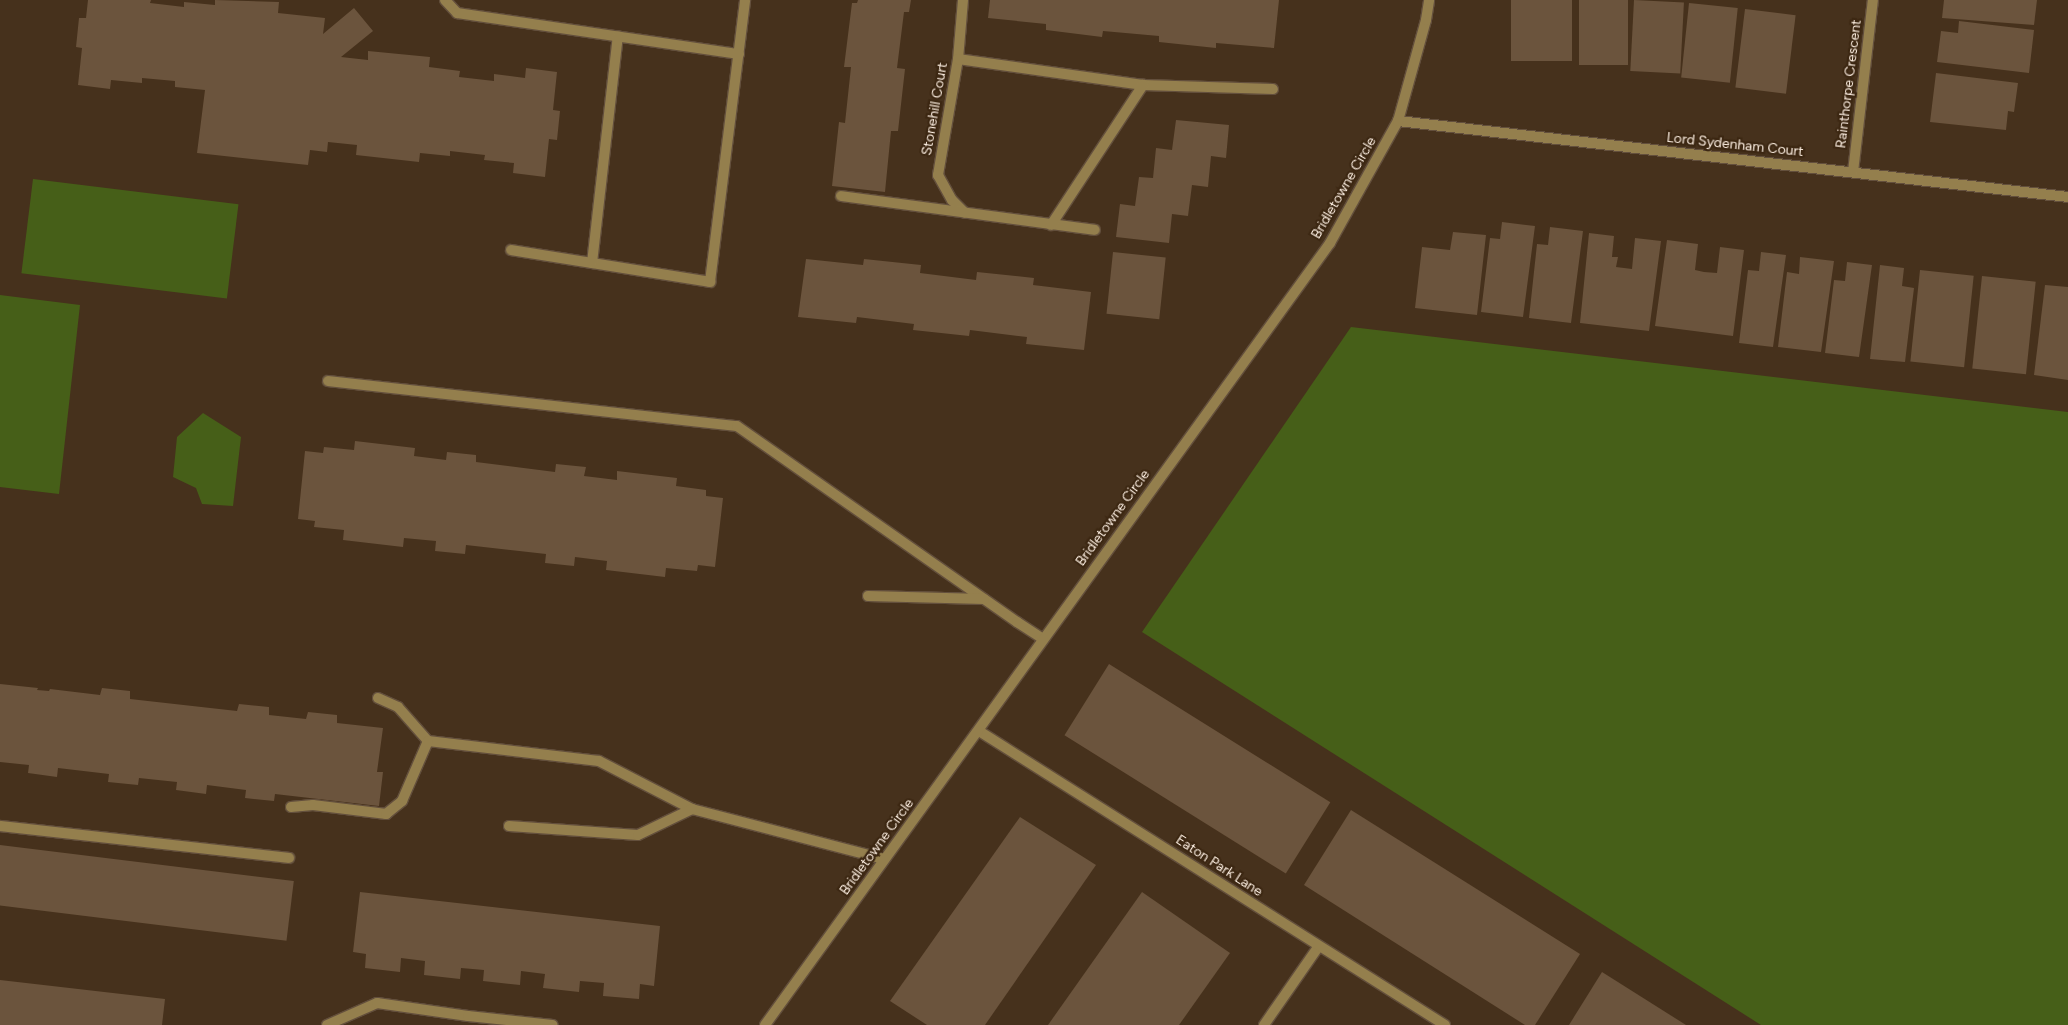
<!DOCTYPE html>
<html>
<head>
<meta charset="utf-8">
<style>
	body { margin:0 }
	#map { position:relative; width:2068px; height:1025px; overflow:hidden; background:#46311c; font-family:Figtree,sans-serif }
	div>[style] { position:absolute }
	.green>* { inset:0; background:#465f18; transform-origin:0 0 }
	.building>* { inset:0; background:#6b543d; transform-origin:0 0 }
	.roads { filter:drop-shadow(1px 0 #634f3c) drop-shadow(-1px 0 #634f3c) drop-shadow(0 1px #634f3c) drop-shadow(0 -1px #634f3c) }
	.service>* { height:10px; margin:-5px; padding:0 5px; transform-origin:5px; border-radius:5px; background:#947f4d }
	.minor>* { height:10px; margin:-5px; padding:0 5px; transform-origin:5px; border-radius:5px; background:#947f4d }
	.tertiary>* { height:10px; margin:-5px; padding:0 5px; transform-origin:5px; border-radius:5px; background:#947f4d }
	span { translate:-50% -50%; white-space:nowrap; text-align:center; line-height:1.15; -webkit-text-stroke:4.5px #3c2712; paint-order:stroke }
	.street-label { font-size:14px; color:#fdefe2 }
</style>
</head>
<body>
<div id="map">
	<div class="green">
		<i style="left:33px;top:179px;width:207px;height:95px;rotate:7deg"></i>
		<i style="clip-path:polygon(0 295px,80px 305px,59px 494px,0 487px)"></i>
		<i style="clip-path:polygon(1351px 327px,2068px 412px,2068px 1025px,1761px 1025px,1142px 632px)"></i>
		<i style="clip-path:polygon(203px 413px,241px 437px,233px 506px,202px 504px,196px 488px,173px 477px,177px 437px)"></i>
	</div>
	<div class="building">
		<i style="clip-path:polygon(88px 0,151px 0,150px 3px,184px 7px,184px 2px,215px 5px,215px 0,279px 2px,278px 13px,325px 18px,323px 34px,354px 8px,373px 31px,341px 57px,368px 60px,368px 51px,430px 57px,429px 67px,460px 71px,459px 77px,494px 81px,494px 74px,525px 78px,526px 68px,557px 72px,553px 110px,560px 111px,557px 140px,549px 139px,545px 177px,513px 173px,514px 163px,484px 160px,485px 155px,450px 151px,450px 156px,420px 153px,419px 162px,356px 155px,357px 145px,328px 142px,327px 152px,310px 150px,308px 165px,197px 153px,205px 90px,175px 87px,175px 81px,142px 78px,142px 83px,111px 80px,110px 89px,78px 85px,82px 48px,76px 47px,79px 18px,86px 18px)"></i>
		<i style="clip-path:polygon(858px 0,911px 0,909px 12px,904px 12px,897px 68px,905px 69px,898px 131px,891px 131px,885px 192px,832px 186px,839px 122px,845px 123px,851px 67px,844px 67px,852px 3px,857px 3px)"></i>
		<i style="clip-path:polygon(990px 0,1279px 0,1274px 48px,1216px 43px,1216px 48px,1159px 42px,1159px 36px,1103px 31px,1102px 37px,1046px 30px,1046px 24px,988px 18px)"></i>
		<i style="left:1511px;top:0;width:61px;height:61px"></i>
		<i style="left:1579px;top:0;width:49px;height:65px"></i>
		<i style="left:1634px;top:0;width:50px;height:71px;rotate:3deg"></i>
		<i style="clip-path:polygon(1944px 0,2037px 0,2034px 25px,1942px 18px)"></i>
		<i style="left:1689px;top:3px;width:49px;height:75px;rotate:6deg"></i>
		<i style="left:1745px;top:9px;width:51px;height:79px;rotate:7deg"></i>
		<i style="clip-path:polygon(1959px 21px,2034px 30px,2029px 73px,1937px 62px,1941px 31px,1958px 33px)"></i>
		<i style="clip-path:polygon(1936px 73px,2018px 83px,2014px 112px,2008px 111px,2006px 130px,1930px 122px)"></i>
		<i style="clip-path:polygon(1176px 120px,1229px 125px,1226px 158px,1211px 156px,1208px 187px,1192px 185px,1188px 216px,1172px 214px,1169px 243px,1116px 237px,1120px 204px,1135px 206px,1139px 177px,1153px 178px,1156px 148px,1172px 150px)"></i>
		<i style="clip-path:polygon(1502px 222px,1535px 226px,1523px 317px,1481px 312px,1490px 238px,1500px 239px)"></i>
		<i style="clip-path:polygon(1550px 227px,1583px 231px,1571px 323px,1529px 318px,1537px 244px,1548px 245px)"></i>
		<i style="clip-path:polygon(1453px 232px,1486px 235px,1477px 315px,1415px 308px,1422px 247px,1450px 250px)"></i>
		<i style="clip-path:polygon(1589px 233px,1614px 236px,1612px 257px,1618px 257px,1616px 267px,1632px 269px,1635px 238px,1661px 241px,1649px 331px,1580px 323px)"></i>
		<i style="clip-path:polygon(1667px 240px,1698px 244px,1695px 270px,1704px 272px,1717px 273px,1720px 247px,1744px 250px,1733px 336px,1655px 326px)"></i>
		<i style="left:1113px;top:252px;width:53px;height:62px;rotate:6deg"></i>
		<i style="clip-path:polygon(1761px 252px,1786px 255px,1773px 347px,1739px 343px,1748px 270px,1759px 271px)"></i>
		<i style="clip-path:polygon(1800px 257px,1834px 261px,1821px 352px,1778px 347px,1787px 272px,1799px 274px)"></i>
		<i style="clip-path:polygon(806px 259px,863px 265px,864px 259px,921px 265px,920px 273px,976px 280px,977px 272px,1034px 278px,1033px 285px,1091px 292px,1084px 350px,1026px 344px,1027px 337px,970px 330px,969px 336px,913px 330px,914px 324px,857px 317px,856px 323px,798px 317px)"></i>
		<i style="clip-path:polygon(1847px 262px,1872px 265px,1859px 357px,1825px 353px,1834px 280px,1845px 281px)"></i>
		<i style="clip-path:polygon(1880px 265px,1904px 268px,1902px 286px,1914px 288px,1905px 362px,1870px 359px)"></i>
		<i style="left:1920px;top:270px;width:54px;height:92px;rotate:6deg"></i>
		<i style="left:1982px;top:276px;width:54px;height:93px;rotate:6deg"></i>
		<i style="clip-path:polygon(2045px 285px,2068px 287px,2068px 380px,2034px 375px)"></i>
		<i style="clip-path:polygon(355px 441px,415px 448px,414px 456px,446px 460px,447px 452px,476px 455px,476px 462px,555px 472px,556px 464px,586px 467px,584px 476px,617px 480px,617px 471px,677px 478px,676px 486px,706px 490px,706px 496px,723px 498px,715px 567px,698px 565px,697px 571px,666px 568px,665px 577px,606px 570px,607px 561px,575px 557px,574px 566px,545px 563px,546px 554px,466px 545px,465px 554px,435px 551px,436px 541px,404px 538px,403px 547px,343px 540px,344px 530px,314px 527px,315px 521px,298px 519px,305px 451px,323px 453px,324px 447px,354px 450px)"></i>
		<i style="left:1109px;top:664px;width:261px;height:84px;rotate:32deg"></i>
		<i style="clip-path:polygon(0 684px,38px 688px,37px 690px,49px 691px,50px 689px,100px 695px,102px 688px,130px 691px,130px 699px,237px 711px,239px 704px,269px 707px,269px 715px,306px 719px,308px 712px,337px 715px,337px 723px,383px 728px,377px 772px,383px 772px,379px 806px,275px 794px,274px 801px,245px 798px,246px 790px,207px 785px,206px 794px,176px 790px,177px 782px,139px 778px,138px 785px,108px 782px,109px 774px,58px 768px,57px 777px,28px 773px,29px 765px,0 762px)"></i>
		<i style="clip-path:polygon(1351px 810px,1580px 954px,1535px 1025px,1525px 1025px,1304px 885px)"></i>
		<i style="clip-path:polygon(1020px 817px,1096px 865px,985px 1025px,927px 1025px,890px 1001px)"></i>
		<i style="left:0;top:845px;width:296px;height:60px;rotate:7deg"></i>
		<i style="clip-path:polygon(360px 892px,660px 926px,654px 986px,640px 984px,639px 999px,603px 996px,604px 983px,580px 981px,579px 992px,543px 988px,545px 974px,521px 971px,520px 985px,483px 981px,484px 970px,461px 968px,460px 979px,424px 975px,425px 961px,401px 958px,400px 972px,365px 968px,366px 954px,353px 952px)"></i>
		<i style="clip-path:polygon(1142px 892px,1230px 953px,1179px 1025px,1048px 1025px)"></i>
		<i style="clip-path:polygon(1602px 972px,1686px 1025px,1569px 1025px)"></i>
		<i style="clip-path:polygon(0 980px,165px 999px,162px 1025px,0 1025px)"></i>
	</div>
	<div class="roads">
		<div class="service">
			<i style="left:445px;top:0;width:18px;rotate:47deg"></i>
			<i style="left:457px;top:13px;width:285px;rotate:8.3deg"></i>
			<i style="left:963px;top:0;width:59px;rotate:94.8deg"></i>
			<i style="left:958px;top:59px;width:118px;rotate:99.8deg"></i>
			<i style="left:938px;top:175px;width:29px;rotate:61deg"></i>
			<i style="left:952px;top:200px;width:18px;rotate:45deg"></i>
			<i style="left:958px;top:59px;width:187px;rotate:8deg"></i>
			<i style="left:1143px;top:85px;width:130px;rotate:1.8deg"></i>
			<i style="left:841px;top:196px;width:256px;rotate:7.6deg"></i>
			<i style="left:1051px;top:225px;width:168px;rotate:-56.7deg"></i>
			<i style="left:511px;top:250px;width:202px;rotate:9.1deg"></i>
			<i style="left:710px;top:282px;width:284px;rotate:-82.9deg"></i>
			<i style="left:592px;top:263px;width:228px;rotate:-83.5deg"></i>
			<i style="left:328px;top:381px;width:411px;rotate:6.3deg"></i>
			<i style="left:737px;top:426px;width:342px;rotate:35deg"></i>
			<i style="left:1017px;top:622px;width:31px;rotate:33deg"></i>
			<i style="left:868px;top:596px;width:116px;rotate:1.5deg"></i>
			<i style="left:378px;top:698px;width:22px;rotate:24deg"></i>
			<i style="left:398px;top:707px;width:45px;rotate:48.6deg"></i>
			<i style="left:428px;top:741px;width:172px;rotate:6.7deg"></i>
			<i style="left:599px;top:761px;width:105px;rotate:27.3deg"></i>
			<i style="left:692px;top:809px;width:198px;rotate:14.6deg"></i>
			<i style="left:291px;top:807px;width:22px;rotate:-5deg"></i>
			<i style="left:313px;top:805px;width:74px;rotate:7deg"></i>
			<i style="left:386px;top:814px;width:21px;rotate:-39deg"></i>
			<i style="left:402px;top:801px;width:65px;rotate:-66.6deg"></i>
			<i style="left:0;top:826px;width:291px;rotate:6.3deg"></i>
			<i style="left:509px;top:826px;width:129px;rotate:4deg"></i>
			<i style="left:638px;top:835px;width:60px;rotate:-25.7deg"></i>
			<i style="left:327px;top:1025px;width:55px;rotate:-23.7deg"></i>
			<i style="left:377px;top:1003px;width:92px;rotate:8.1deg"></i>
			<i style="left:468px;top:1016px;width:85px;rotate:6deg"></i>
			<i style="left:1264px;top:1025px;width:96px;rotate:-55.2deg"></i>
		</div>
		<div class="minor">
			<i style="left:1398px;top:121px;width:674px;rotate:6.47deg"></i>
			<i style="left:1853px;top:172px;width:173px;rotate:-83.4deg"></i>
			<i style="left:979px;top:731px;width:551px;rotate:32.25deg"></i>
		</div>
		<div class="tertiary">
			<i style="left:765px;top:1025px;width:965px;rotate:-54.15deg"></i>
			<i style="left:1330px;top:243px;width:140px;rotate:-60.9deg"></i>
			<i style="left:1398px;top:121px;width:105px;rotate:-74.5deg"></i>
			<i style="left:1426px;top:20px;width:20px;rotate:-81deg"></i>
		</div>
	</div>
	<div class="street-label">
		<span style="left:1849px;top:84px;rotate:-83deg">Rainthorpe Crescent</span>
		<span style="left:935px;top:109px;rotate:-80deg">Stonehill Court</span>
		<span style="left:1735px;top:145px;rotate:6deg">Lord Sydenham Court</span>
		<span style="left:1344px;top:188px;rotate:-60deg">Bridletowne Circle</span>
		<span style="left:1113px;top:518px;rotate:-54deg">Bridletowne Circle</span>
		<span style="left:877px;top:847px;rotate:-54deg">Bridletowne Circle</span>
		<span style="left:1219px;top:866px;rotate:33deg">Eaton Park Lane</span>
	</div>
</div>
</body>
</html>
